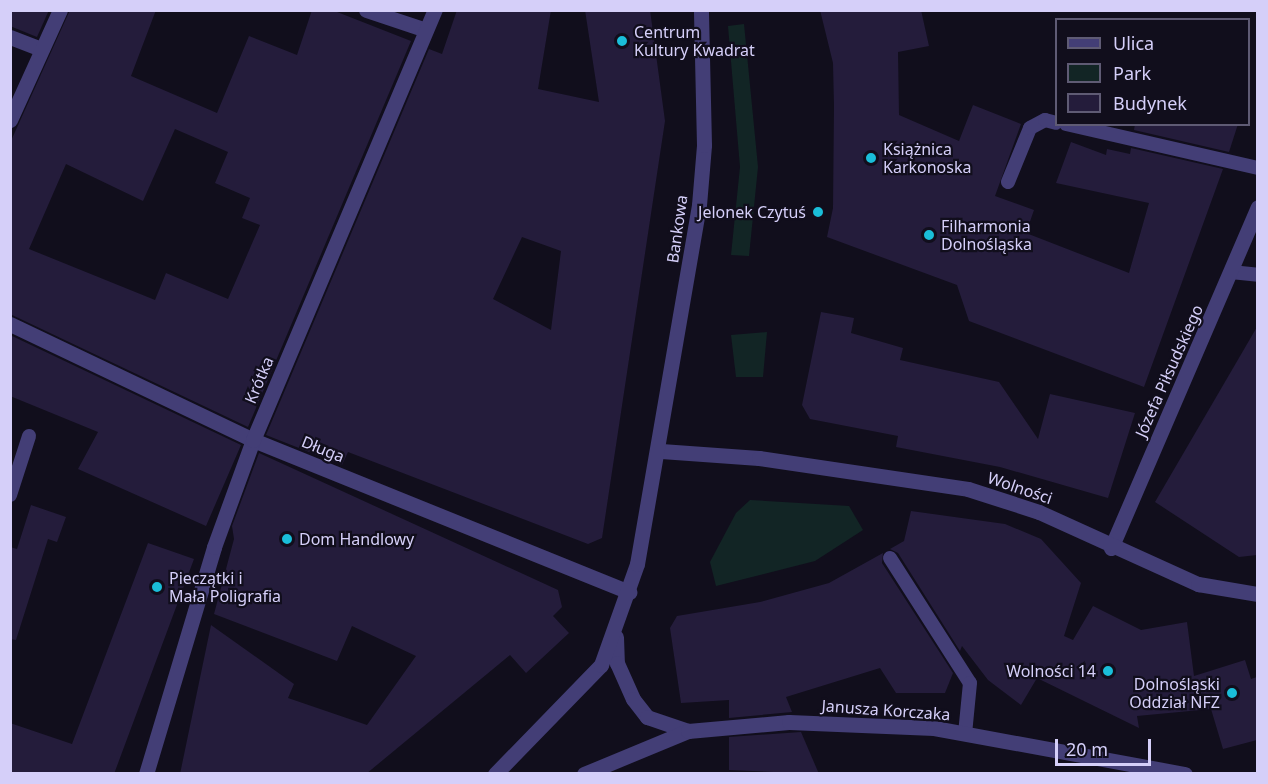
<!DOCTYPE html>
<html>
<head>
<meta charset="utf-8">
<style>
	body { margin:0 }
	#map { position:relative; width:1268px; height:784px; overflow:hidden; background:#110e1c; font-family:"Noto Sans",sans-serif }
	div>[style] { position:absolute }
	.green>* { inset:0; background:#122525 }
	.building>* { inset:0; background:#241c3b }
	.service>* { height:14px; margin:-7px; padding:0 7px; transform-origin:7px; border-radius:7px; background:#433e76 }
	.pedestrian>* { height:15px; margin:-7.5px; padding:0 7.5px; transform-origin:7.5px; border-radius:7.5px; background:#433e76 }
	.minor>* { height:15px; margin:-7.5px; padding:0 7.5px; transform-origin:7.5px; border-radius:7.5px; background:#433e76 }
	.tertiary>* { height:15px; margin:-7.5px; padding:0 7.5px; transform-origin:7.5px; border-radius:7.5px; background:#433e76 }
	.dots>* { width:16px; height:16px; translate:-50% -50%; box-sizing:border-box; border:3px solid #110e1c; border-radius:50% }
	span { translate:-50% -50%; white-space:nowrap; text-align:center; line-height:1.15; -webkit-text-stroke:4.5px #110e1c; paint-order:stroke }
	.poi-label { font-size:16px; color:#d5cff9 }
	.left { translate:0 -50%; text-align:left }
	.right { translate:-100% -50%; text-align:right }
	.street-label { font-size:16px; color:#d5cff9 }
	.frame { position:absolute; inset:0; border:12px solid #d5cff9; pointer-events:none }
	.legend { position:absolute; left:1055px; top:18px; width:195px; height:108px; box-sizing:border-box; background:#110e1c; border:2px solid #5f5b74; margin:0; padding:8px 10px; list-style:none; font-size:18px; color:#d5cff9 }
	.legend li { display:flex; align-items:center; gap:12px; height:30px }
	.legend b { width:30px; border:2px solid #5f5b74 }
	.scale { position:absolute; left:1055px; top:739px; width:96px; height:27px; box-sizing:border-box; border:3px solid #d5cff9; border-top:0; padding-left:8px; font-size:18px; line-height:21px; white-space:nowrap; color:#d5cff9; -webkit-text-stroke:4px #110e1c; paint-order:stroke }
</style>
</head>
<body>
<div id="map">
	<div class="green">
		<i style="clip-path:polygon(744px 24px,758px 167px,749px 256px,731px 255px,740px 167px,728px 26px)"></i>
		<i style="clip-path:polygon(767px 332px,763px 377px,736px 377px,731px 335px)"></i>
		<i style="clip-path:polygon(750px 500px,849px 506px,863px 530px,815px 561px,716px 586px,710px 562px,736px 513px)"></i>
	</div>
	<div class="building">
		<i style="clip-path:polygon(10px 10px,49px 10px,37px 37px,10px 26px)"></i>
		<i style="clip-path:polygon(evenodd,70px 10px,156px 10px,131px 76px,217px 113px,249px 36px,297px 55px,312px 10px,332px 10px,411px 41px,248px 427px,10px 314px,10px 143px,70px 10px,175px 129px,228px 152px,215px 183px,250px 198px,242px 218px,260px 225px,228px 299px,166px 273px,155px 300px,29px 249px,66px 164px,143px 201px,175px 129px)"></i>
		<i style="clip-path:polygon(evenodd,457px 10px,551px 10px,538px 89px,599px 102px,585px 10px,650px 10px,665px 121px,602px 538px,588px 544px,348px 452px,342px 465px,266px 435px,429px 49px,442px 54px,457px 10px,522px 237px,561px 251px,551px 330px,493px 299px,522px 237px)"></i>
		<i style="clip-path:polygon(820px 10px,921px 10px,929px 46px,898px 52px,899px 115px,959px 141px,973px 105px,1021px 124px,995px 196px,1034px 210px,1026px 233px,1129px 273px,1149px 203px,1056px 183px,1071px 142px,1106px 155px,1107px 149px,1130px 154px,1131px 148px,1223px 169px,1144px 387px,969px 321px,957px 285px,827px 237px,833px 208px,834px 106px,833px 63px)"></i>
		<i style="clip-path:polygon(1135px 124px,1238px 124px,1229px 152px,1134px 130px)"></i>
		<i style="clip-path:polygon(821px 312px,854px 318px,851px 333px,903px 348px,900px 360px,999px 382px,1038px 439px,1050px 394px,1135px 413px,1108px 498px,1000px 467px,896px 447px,898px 436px,810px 419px,802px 405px)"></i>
		<i style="clip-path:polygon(1257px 327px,1257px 555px,1239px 557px,1155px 502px)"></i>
		<i style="clip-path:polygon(10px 335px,241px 445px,206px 526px,78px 469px,98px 432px,10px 396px)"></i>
		<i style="clip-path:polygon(259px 453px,558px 590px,562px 607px,553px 616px,569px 633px,526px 673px,510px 655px,366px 774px,180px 774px,211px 625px,294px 684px,288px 698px,367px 725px,416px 656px,352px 626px,337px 661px,214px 614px,234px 539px,232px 526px)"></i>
		<i style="clip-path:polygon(31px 505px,66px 517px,57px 542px,48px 539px,16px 640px,10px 639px,10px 547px,17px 549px)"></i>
		<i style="clip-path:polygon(911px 511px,1005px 524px,1041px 539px,1081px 583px,1064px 636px,1073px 640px,1093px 606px,1141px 630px,1187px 622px,1194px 676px,1245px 660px,1251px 679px,1257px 677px,1257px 740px,1223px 749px,1211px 709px,1137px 716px,1139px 728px,1037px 678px,1021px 705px,988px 680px,962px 646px,960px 651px,898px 553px,890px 549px,904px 541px)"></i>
		<i style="clip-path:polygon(148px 543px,194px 559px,114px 774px,10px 774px,10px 723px,72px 744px)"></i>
		<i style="clip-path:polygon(883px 553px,882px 563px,953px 673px,945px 693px,896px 693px,880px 668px,786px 697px,792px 712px,729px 718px,729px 700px,681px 703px,670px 628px,677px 616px,760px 602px,829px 583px)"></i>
		<i style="clip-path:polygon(801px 732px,819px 774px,729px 770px,729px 737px)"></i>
	</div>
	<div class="service">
		<i style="left:1066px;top:124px;width:197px;rotate:12.9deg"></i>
		<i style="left:1008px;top:182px;width:58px;rotate:-67.8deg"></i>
		<i style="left:1030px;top:128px;width:17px;rotate:-28deg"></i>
		<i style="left:1045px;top:120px;width:11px;rotate:15deg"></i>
		<i style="left:1231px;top:272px;width:27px;rotate:6deg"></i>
		<i style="left:10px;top:495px;width:62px;rotate:-72.1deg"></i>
		<i style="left:890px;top:558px;width:148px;rotate:57.4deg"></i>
		<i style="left:970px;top:683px;width:51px;rotate:95.6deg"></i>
	</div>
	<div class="pedestrian">
		<i style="left:366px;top:10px;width:63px;rotate:18.4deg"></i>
		<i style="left:10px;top:37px;width:34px;rotate:21deg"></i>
		<i style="left:10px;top:120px;width:121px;rotate:-65.6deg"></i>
		<i style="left:10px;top:324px;width:269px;rotate:25.5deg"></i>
		<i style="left:253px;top:440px;width:406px;rotate:22deg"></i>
	</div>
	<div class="minor">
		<i style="left:1111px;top:548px;width:371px;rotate:-66.7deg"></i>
		<i style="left:146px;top:774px;width:237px;rotate:-73.3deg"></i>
		<i style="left:214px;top:547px;width:114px;rotate:-70deg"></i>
		<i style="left:253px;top:440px;width:467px;rotate:-67.1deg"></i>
	</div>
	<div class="tertiary">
		<i style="left:661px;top:451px;width:98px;rotate:4.1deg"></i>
		<i style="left:759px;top:458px;width:211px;rotate:8.4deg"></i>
		<i style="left:968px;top:489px;width:75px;rotate:17.9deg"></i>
		<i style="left:1039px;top:512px;width:175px;rotate:24.4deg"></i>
		<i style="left:1198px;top:584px;width:61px;rotate:9.5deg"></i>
		<i style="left:616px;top:637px;width:26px;rotate:88deg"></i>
		<i style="left:617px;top:663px;width:39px;rotate:66deg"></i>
		<i style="left:633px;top:699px;width:23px;rotate:52deg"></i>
		<i style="left:647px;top:717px;width:43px;rotate:18.9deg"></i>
		<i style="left:495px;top:774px;width:152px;rotate:-45.8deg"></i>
		<i style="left:601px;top:665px;width:107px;rotate:-70.4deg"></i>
		<i style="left:637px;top:564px;width:364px;rotate:-80.2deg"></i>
		<i style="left:699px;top:205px;width:60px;rotate:-85.2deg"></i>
		<i style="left:704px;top:145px;width:135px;rotate:-91.3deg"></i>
		<i style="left:584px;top:774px;width:113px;rotate:-22.5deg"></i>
		<i style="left:688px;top:731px;width:101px;rotate:-5.1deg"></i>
		<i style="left:789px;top:722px;width:145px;rotate:2.4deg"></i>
		<i style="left:934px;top:728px;width:255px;rotate:10.4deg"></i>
	</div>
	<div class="dots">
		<i style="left:622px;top:41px;background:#1abed9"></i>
		<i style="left:871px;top:158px;background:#1abed9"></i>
		<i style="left:818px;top:212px;background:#1abed9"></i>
		<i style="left:929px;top:235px;background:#1abed9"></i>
		<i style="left:287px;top:539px;background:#1abed9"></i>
		<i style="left:157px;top:587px;background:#1abed9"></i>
		<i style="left:1108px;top:671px;background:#1abed9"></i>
		<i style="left:1232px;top:693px;background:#1abed9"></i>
	</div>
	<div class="poi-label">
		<span class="left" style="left:634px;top:41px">Centrum<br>Kultury Kwadrat</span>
		<span class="left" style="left:883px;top:158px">Książnica<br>Karkonoska</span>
		<span class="right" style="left:806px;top:212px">Jelonek Czytuś</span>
		<span class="left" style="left:941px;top:235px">Filharmonia<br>Dolnośląska</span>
		<span class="left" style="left:299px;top:539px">Dom Handlowy</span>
		<span class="left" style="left:169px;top:587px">Pieczątki i<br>Mała Poligrafia</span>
		<span class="right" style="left:1096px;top:671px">Wolności 14</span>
		<span class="right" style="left:1220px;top:693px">Dolnośląski<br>Oddział NFZ</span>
	</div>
	<div class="street-label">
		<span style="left:677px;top:229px;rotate:-82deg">Bankowa</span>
		<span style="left:1169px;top:371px;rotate:-66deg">Józefa Piłsudskiego</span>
		<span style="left:259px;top:380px;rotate:-67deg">Krótka</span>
		<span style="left:323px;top:449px;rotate:22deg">Długa</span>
		<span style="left:1020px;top:488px;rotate:19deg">Wolności</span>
		<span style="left:886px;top:710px;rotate:4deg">Janusza Korczaka</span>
	</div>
	<div class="frame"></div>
	<ul class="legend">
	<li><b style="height:8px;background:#433e76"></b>Ulica</li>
	<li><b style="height:16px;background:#122525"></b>Park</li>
	<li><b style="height:16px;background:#241c3b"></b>Budynek</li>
	</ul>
	<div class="scale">20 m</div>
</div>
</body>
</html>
